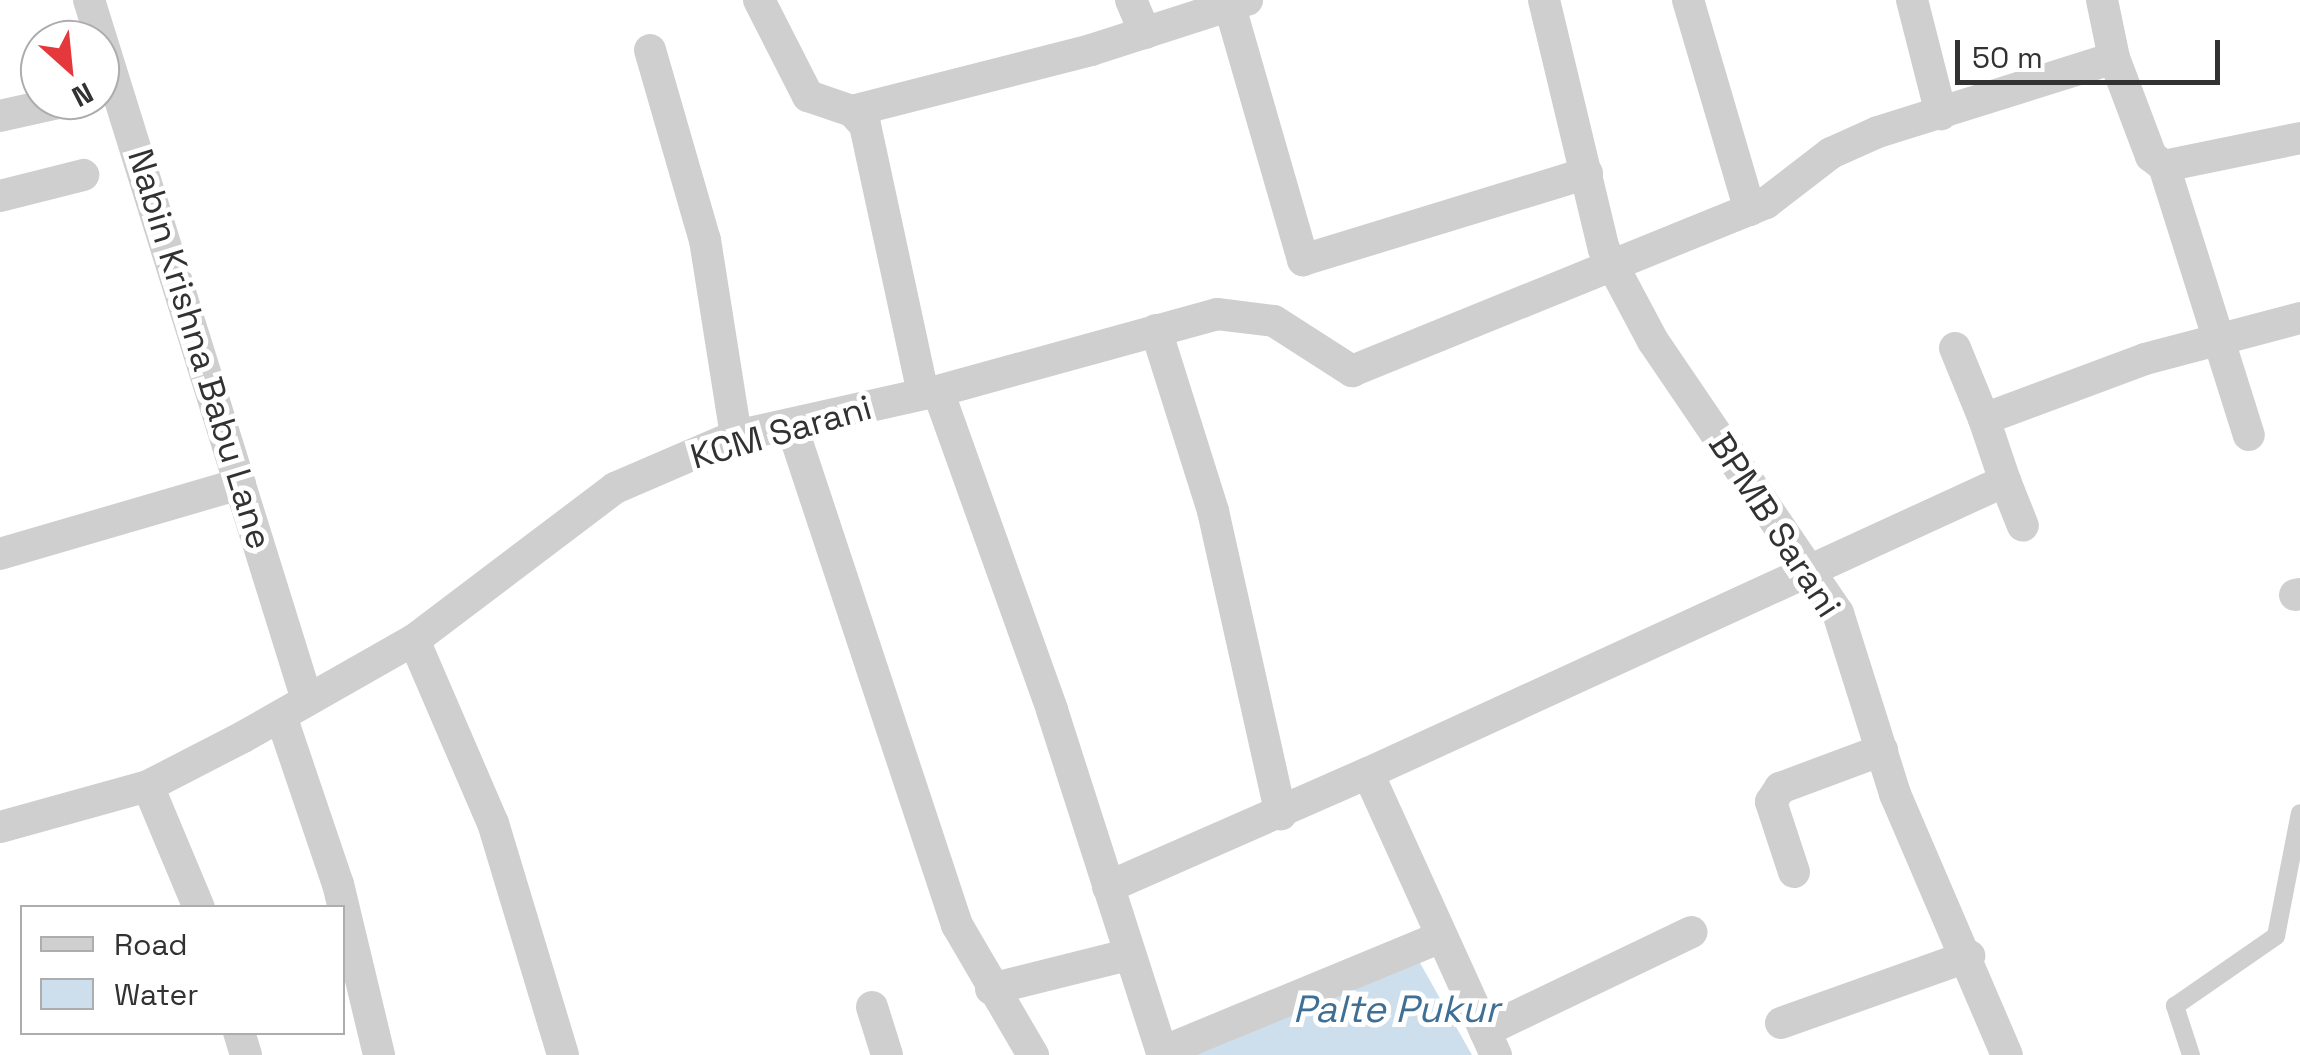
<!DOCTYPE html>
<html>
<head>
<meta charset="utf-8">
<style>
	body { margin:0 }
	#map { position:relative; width:2300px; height:1055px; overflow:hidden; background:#fff; font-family:"Space Grotesk",sans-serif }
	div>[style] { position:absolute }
	.water>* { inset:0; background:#cddfed }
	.service>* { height:18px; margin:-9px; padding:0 9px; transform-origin:9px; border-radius:9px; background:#cfcfcf }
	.minor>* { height:32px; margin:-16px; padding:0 16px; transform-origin:16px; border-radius:16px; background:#cfcfcf }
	span { translate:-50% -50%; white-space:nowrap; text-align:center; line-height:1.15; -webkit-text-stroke:10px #fff; paint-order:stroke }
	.street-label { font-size:35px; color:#323232 }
	.water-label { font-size:38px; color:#3f6f95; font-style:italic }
	.legend { position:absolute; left:20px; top:905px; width:325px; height:130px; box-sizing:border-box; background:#fff; border:2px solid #adadad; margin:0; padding:12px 18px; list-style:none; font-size:30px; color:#323232 }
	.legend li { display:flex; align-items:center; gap:20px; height:50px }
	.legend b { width:50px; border:2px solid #adadad }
	.north { position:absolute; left:20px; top:20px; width:100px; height:100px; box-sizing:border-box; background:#fff; border:2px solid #adadad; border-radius:50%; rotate:153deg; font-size:28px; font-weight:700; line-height:40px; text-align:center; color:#323232 }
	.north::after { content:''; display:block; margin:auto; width:35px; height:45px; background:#e5383c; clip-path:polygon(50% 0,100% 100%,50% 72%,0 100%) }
	.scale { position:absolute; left:1955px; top:40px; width:265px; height:45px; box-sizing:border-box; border:5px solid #323232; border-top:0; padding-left:12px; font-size:30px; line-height:35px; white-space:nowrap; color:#323232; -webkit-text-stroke:8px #fff; paint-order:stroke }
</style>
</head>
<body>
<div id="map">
	<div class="water">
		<i style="clip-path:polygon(1415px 954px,1472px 1055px,1166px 1055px)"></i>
	</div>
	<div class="service">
		<i style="left:2191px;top:1055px;width:52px;rotate:-108.1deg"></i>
		<i style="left:2175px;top:1006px;width:123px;rotate:-34.7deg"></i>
		<i style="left:2276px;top:936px;width:125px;rotate:-79deg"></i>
	</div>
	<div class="minor">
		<i style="left:89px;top:0;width:733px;rotate:72.7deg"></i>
		<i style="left:759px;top:0;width:108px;rotate:63deg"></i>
		<i style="left:808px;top:96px;width:46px;rotate:18.8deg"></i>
		<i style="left:852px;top:111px;width:19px;rotate:47deg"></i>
		<i style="left:865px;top:125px;width:275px;rotate:77.8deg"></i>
		<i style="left:1131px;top:0;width:36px;rotate:67deg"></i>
		<i style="left:1228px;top:0;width:271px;rotate:73.9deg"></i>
		<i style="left:1303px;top:260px;width:297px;rotate:-17deg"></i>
		<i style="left:1544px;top:0;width:256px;rotate:76.5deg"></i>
		<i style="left:1604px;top:249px;width:104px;rotate:62deg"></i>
		<i style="left:1653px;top:341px;width:329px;rotate:55.8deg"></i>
		<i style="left:1838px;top:613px;width:190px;rotate:72.5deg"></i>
		<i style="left:1895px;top:794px;width:284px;rotate:66.8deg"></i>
		<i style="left:1688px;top:0;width:219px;rotate:73.6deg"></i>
		<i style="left:1912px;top:0;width:118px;rotate:75.7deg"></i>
		<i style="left:2102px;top:0;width:59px;rotate:78.3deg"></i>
		<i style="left:650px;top:50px;width:198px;rotate:73.9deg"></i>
		<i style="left:705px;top:240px;width:198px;rotate:81deg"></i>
		<i style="left:852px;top:111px;width:247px;rotate:-14.3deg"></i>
		<i style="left:1091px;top:50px;width:164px;rotate:-17.8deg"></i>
		<i style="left:0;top:116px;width:74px;rotate:-12.5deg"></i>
		<i style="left:2164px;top:166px;width:282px;rotate:72.5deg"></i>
		<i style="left:0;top:196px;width:86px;rotate:-14.2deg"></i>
		<i style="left:1156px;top:330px;width:190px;rotate:72.5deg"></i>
		<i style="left:1213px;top:511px;width:311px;rotate:77.4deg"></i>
		<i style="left:1955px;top:348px;width:77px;rotate:67.8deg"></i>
		<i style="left:938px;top:391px;width:339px;rotate:70.3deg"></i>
		<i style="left:1052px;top:710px;width:362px;rotate:72.2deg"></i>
		<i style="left:791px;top:424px;width:528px;rotate:71.67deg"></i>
		<i style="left:957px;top:925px;width:151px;rotate:59.7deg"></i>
		<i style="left:2005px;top:481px;width:48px;rotate:68.2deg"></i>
		<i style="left:0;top:554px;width:250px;rotate:-16.3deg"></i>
		<i style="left:2295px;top:595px;width:5px;rotate:-11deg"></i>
		<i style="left:414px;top:640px;width:199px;rotate:66.7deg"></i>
		<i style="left:493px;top:823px;width:242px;rotate:73.2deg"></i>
		<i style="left:281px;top:716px;width:177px;rotate:71.3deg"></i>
		<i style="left:338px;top:884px;width:176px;rotate:76.5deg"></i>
		<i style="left:1368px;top:773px;width:701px;rotate:-24.63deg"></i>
		<i style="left:2005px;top:481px;width:65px;rotate:-108.7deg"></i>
		<i style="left:1984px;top:419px;width:172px;rotate:-20.4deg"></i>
		<i style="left:2145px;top:359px;width:160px;rotate:-14.8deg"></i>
		<i style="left:148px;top:786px;width:132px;rotate:67.3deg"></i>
		<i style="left:0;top:827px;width:154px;rotate:-15.5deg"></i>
		<i style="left:148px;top:786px;width:107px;rotate:-27.3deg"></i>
		<i style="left:243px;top:737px;width:197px;rotate:-29.6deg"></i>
		<i style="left:414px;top:640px;width:252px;rotate:-37.1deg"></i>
		<i style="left:615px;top:488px;width:132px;rotate:-23.3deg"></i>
		<i style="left:736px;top:436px;width:207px;rotate:-12.6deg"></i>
		<i style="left:938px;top:391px;width:289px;rotate:-15.4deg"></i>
		<i style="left:1217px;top:314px;width:57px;rotate:7deg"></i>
		<i style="left:1274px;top:321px;width:93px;rotate:32.7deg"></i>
		<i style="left:1352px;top:371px;width:447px;rotate:-22.1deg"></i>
		<i style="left:1766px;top:203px;width:82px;rotate:-37.6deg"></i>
		<i style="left:1831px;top:153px;width:51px;rotate:-24.1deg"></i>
		<i style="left:1878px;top:132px;width:247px;rotate:-17.4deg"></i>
		<i style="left:2114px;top:58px;width:105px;rotate:69.3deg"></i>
		<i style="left:2151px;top:156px;width:16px;rotate:38deg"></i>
		<i style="left:2164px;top:166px;width:139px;rotate:-11.6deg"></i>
		<i style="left:1794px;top:872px;width:74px;rotate:-108.2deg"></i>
		<i style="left:1771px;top:802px;width:17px;rotate:-57deg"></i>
		<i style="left:1780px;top:788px;width:109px;rotate:-20.4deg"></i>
		<i style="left:1108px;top:887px;width:284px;rotate:-23.7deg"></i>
		<i style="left:1368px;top:773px;width:310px;rotate:65.6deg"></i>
		<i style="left:991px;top:989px;width:140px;rotate:-14deg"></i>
		<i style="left:872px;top:1007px;width:50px;rotate:72.6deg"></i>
		<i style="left:1781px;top:1023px;width:200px;rotate:-19.6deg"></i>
		<i style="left:1485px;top:1031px;width:229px;rotate:-25.6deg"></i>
		<i style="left:239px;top:1032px;width:24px;rotate:73deg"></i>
		<i style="left:1162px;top:1052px;width:302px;rotate:-22.4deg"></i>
	</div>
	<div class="street-label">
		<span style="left:200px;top:349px;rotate:73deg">Nabin Krishna Babu Lane</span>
		<span style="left:781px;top:432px;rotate:-16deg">KCM Sarani</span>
		<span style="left:1775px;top:525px;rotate:57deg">BPMB Sarani</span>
	</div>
	<div class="water-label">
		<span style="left:1396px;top:1010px">Palte Pukur</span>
	</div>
	<ul class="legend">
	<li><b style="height:12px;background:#cfcfcf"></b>Road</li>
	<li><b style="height:28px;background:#cddfed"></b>Water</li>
	</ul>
	<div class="north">N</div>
	<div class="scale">50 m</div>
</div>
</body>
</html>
